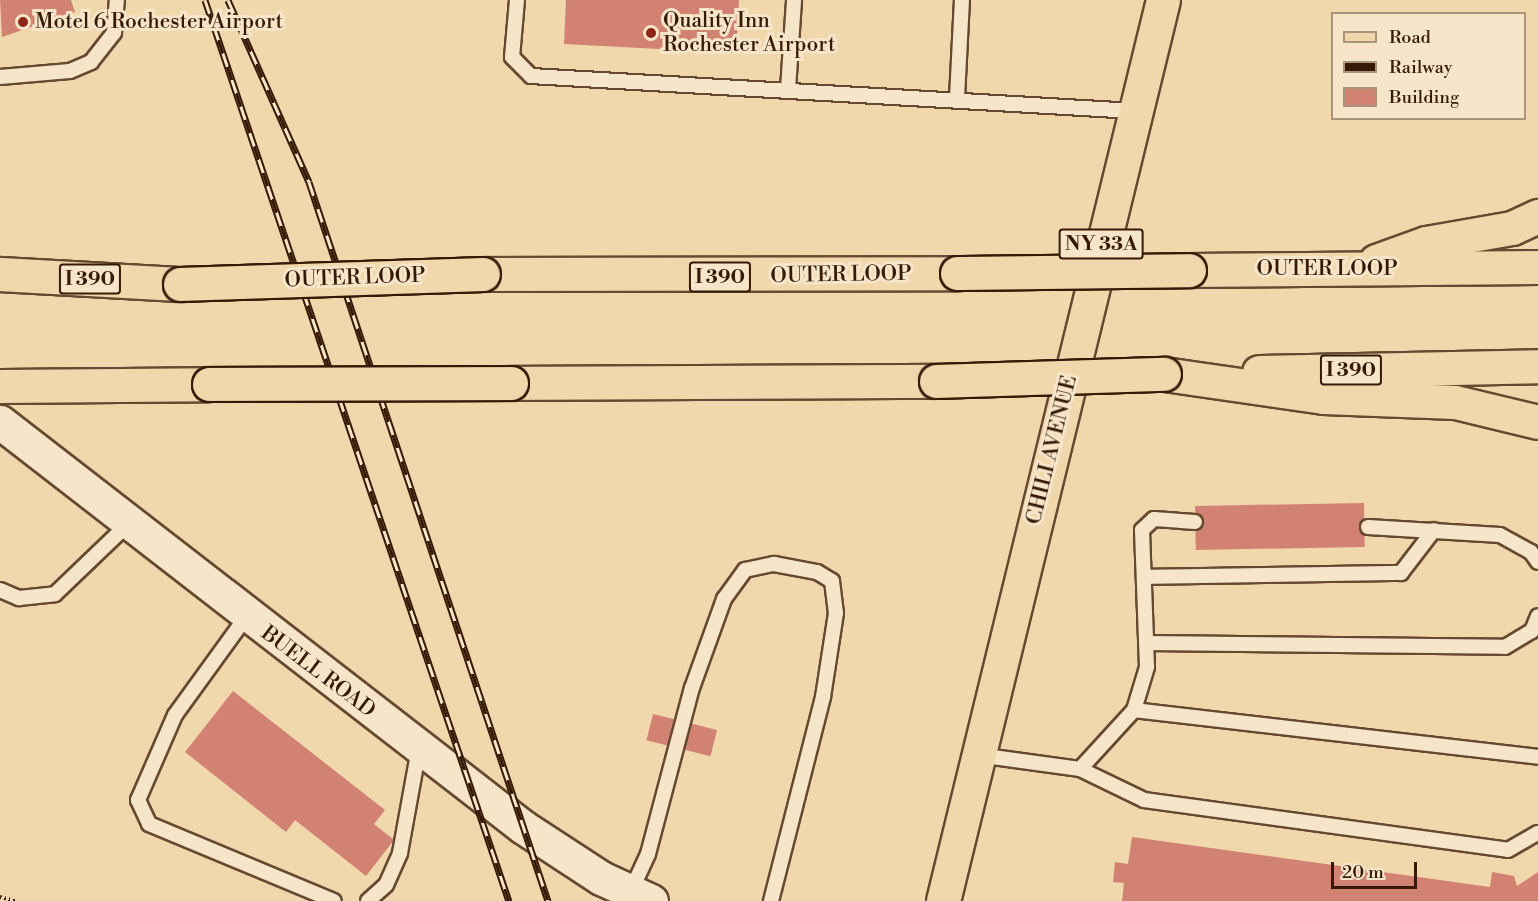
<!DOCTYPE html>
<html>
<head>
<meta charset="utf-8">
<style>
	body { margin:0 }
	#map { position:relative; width:1538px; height:901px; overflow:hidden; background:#f1d7ac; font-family:"Libre Bodoni",serif }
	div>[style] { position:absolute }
	.building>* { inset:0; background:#d28273; transform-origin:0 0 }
	.path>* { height:4px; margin-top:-2px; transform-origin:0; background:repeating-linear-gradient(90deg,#361a07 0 1.5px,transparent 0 4.5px) }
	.roads { filter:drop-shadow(2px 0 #654930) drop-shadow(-2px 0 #654930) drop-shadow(0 2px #654930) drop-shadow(0 -2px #654930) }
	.lane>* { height:14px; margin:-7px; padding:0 7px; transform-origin:7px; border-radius:7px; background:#f6e5c9 }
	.secondary>* { height:33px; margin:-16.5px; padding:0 16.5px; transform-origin:16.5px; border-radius:16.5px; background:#f6e5c9 }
	.primary>* { height:33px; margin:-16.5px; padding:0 16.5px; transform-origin:16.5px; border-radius:16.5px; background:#f1d7ac }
	.highway>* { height:33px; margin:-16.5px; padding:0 16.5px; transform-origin:16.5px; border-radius:16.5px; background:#f1d7ac }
	.rail>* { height:7px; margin-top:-3.5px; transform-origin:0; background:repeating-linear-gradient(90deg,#f6e5c9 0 14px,#361a07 0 28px); box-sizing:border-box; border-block:2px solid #361a07 }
	.bridges { filter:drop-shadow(2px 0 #361a07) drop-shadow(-2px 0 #361a07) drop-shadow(0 2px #361a07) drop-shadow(0 -2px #361a07) }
	.highway-bridge>* { height:33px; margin:-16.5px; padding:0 16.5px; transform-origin:16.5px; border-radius:16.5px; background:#f1d7ac }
	.dots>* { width:16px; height:16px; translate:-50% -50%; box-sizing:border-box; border:3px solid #f6e5c9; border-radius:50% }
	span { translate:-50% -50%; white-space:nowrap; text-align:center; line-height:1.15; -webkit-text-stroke:6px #f6e5c9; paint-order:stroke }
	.shield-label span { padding:2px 4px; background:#f6e5c9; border:2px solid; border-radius:4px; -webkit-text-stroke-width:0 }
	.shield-label { font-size:20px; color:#361a07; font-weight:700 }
	.poi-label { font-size:21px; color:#361a07 }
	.left { translate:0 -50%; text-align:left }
	.street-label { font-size:21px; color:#361a07 }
	.legend { position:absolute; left:1331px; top:12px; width:195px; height:108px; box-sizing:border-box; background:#f6e5c9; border:2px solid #a9947b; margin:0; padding:8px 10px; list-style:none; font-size:18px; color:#361a07 }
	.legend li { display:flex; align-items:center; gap:12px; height:30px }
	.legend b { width:30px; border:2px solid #a9947b }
	.scale { position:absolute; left:1331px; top:862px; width:86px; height:27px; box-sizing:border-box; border:3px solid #361a07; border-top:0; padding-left:8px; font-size:18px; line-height:21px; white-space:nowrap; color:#361a07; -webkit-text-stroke:4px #f6e5c9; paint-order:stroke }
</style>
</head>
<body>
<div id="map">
	<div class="building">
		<i style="clip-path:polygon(0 0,71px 0,75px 12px,2px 37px)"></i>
		<i style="clip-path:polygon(566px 0,739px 0,736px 53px,564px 44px)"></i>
		<i style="left:1364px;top:503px;width:44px;height:169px;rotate:89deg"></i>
		<i style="clip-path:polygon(233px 691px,385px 810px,374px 824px,394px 840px,366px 876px,295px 820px,286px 832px,185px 752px)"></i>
		<i style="left:653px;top:714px;width:66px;height:27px;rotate:14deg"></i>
		<i style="clip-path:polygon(1132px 837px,1490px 887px,1492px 872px,1514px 876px,1517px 886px,1538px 872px,1538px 901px,1122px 901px,1124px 883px,1113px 882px,1115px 862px,1128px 864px)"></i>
	</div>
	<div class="path">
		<i style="left:0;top:897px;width:16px;rotate:15deg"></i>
	</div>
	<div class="roads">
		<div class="lane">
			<i style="left:517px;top:0;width:57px;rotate:95deg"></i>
			<i style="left:512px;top:57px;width:27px;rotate:45deg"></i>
			<i style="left:531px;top:76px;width:605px;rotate:3.32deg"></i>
			<i style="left:0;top:77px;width:70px;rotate:-4.9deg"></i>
			<i style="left:70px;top:71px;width:23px;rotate:-23deg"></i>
			<i style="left:91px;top:62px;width:37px;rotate:-52deg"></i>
			<i style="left:114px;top:33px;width:33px;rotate:-85deg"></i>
			<i style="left:788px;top:89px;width:89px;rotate:-86.1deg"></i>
			<i style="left:957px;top:98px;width:98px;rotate:-87.1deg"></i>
			<i style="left:1368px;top:527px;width:132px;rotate:3.5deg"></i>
			<i style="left:1500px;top:535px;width:35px;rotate:29deg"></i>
			<i style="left:1531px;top:552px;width:12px;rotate:55deg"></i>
			<i style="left:1145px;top:577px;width:256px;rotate:-0.9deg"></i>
			<i style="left:1401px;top:573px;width:54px;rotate:-52.5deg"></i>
			<i style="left:0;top:590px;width:21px;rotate:23deg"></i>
			<i style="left:19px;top:598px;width:36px;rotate:-6deg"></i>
			<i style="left:55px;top:594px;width:101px;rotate:-43.8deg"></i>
			<i style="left:246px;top:617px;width:121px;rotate:125.9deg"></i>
			<i style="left:175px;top:715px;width:93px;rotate:113.5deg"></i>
			<i style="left:138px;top:800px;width:26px;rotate:65deg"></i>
			<i style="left:149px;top:824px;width:200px;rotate:22.6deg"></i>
			<i style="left:1146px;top:643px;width:359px;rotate:0.6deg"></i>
			<i style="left:1505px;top:647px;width:31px;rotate:-31deg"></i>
			<i style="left:1532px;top:631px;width:16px;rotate:-68deg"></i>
			<i style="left:1134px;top:710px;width:407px;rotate:6.6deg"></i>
			<i style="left:978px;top:755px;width:103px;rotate:7.8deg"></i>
			<i style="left:1080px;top:769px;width:71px;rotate:25.8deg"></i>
			<i style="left:1144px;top:800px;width:367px;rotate:7.8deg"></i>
			<i style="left:1508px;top:850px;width:34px;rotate:-30deg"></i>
			<i style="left:1080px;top:769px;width:80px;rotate:-47.5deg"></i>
			<i style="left:1134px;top:710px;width:45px;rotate:-73.2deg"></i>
			<i style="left:1147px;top:667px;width:137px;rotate:-92.1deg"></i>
			<i style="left:1142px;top:530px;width:16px;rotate:-43deg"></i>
			<i style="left:1154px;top:519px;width:41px;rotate:4.2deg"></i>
			<i style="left:630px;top:893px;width:43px;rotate:-65.2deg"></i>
			<i style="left:648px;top:854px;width:172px;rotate:-75.2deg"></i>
			<i style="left:692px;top:688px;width:95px;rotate:-70.2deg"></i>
			<i style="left:724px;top:599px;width:36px;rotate:-54deg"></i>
			<i style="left:745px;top:570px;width:30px;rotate:-12deg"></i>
			<i style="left:774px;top:564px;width:44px;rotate:10.5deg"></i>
			<i style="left:817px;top:572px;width:17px;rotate:31deg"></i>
			<i style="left:832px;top:581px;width:32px;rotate:83deg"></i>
			<i style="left:836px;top:613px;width:85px;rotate:98.8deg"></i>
			<i style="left:823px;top:697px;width:211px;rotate:104.3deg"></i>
			<i style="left:368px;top:901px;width:24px;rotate:-42deg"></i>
			<i style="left:386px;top:885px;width:35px;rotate:-66deg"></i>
			<i style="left:400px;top:853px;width:107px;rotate:-79.7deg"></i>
		</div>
		<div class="secondary">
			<i style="left:0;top:422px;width:661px;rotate:37.75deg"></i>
			<i style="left:523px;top:827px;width:93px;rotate:33.2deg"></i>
			<i style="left:601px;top:878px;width:55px;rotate:24.7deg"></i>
		</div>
		<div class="primary">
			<i style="left:943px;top:901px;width:927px;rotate:-76.28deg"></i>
		</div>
		<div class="highway">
			<i style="left:1376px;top:261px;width:53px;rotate:-19.8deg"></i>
			<i style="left:1426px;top:243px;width:87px;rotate:-9.9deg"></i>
			<i style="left:1512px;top:228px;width:29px;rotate:-25deg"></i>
			<i style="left:1189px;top:270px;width:349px;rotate:-0.5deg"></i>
			<i style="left:0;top:274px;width:180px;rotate:3.2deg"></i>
			<i style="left:483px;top:274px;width:474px;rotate:-0.1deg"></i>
			<i style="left:1259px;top:372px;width:279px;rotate:-1.2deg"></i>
			<i style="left:1164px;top:374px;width:161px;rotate:8.2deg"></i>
			<i style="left:1323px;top:397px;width:132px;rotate:2.2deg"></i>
			<i style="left:1455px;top:402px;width:85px;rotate:13.5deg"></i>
			<i style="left:511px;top:383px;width:425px;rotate:-0.3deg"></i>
			<i style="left:0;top:386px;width:209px;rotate:-0.5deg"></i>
		</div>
	</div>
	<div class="rail">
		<i style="left:205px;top:0;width:951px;rotate:71.36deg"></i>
		<i style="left:228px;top:0;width:199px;rotate:66deg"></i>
		<i style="left:309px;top:182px;width:758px;rotate:71.61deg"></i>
	</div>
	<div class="bridges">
		<div class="highway-bridge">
			<i style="left:957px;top:273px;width:232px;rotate:-0.7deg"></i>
			<i style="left:180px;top:284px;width:303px;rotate:-1.9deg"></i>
			<i style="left:936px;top:381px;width:228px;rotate:-1.8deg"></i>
			<i style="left:209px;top:384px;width:302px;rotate:-0.2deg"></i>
		</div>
	</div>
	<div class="dots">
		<i style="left:23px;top:22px;background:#8f2418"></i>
		<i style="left:651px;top:33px;background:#8f2418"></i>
	</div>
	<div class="shield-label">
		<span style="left:1101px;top:244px">NY 33A</span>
		<span style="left:720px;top:277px">I 390</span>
		<span style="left:90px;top:279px">I 390</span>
		<span style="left:1351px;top:370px">I 390</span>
	</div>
	<div class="poi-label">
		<span class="left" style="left:663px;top:33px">Quality Inn<br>Rochester Airport</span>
		<span class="left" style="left:35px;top:22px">Motel 6 Rochester Airport</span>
	</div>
	<div class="street-label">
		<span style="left:1327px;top:269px">OUTER LOOP</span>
		<span style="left:841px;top:275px;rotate:-1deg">OUTER LOOP</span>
		<span style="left:355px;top:278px;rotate:-2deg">OUTER LOOP</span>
		<span style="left:1052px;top:450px;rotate:-76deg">CHILI AVENUE</span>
		<span style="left:318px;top:672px;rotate:37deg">BUELL ROAD</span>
	</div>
	<ul class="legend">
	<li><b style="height:8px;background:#f1d7ac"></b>Road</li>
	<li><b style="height:8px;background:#361a07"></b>Railway</li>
	<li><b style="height:16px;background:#d28273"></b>Building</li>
	</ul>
	<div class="scale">20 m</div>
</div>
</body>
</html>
